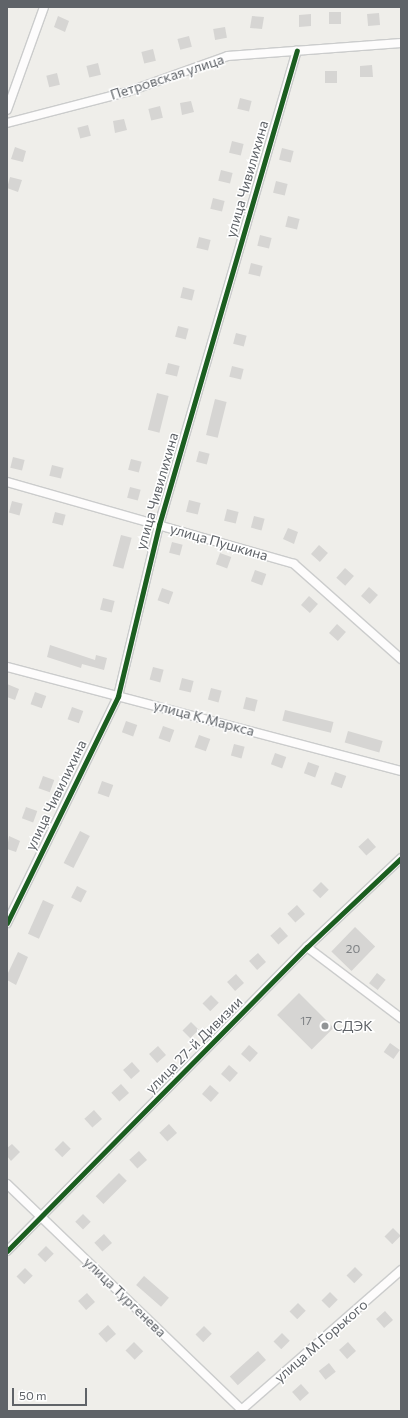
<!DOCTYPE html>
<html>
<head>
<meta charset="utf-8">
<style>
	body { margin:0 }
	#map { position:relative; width:408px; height:1418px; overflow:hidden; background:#efeeea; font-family:Commissioner,sans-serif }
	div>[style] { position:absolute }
	.building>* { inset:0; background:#d6d5d3; transform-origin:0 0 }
	.roads { filter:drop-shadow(1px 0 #cbcccc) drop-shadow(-1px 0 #cbcccc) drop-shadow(0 1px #cbcccc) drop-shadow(0 -1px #cbcccc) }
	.minor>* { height:8px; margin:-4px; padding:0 4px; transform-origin:4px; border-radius:4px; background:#fdfcfc }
	.cycleway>* { height:5px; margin:-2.5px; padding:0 2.5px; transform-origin:2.5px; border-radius:2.5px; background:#1b5e20 }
	.dots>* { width:11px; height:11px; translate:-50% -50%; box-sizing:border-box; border:2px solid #fff; border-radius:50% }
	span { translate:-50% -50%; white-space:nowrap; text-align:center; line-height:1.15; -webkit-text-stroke:3px #fff; paint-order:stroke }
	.number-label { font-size:12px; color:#7e8184 }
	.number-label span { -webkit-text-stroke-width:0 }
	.street-label { font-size:14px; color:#5f6368 }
	.poi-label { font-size:14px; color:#5f6368 }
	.left { translate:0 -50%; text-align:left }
	.frame { position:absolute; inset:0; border:8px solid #5f6368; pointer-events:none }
	.scale { position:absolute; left:12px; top:1388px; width:75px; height:18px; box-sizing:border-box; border:2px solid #5f6368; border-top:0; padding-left:5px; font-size:12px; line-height:14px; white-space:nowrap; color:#5f6368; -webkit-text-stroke:3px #fff; paint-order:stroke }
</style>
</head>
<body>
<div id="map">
	<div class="building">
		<i style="left:329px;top:12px;width:12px;height:12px"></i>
		<i style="left:379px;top:13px;width:12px;height:12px;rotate:85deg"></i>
		<i style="clip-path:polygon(311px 14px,311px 26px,299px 27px,299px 15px)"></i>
		<i style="clip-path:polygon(58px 16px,69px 21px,65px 32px,54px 27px)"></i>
		<i style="clip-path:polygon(252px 16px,264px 17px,262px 29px,250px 28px)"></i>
		<i style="left:225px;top:27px;width:11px;height:12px;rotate:80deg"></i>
		<i style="left:189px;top:36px;width:11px;height:12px;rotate:75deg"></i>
		<i style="left:153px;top:49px;width:12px;height:12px;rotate:76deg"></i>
		<i style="left:98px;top:63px;width:12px;height:12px;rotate:76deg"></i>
		<i style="clip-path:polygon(372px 65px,373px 77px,360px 77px,360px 66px)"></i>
		<i style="left:325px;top:71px;width:12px;height:12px"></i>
		<i style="left:57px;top:73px;width:12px;height:11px;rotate:76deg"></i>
		<i style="left:240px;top:98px;width:12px;height:11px;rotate:14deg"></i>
		<i style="clip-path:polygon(191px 101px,194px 112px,182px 115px,180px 103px)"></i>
		<i style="left:160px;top:106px;width:12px;height:12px;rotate:76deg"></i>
		<i style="clip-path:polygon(124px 119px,127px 130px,115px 133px,113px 121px)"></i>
		<i style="left:88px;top:125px;width:11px;height:11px;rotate:75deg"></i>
		<i style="left:232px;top:141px;width:12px;height:12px;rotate:14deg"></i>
		<i style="clip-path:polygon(15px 147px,26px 151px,23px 162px,11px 159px)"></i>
		<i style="left:282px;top:148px;width:12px;height:12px;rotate:14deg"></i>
		<i style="left:221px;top:170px;width:12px;height:11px;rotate:14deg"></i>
		<i style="clip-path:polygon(10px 177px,22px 180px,18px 192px,7px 188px)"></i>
		<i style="left:276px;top:181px;width:12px;height:12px;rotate:14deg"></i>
		<i style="left:213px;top:198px;width:12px;height:11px;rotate:14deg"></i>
		<i style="left:288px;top:216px;width:12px;height:11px;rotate:14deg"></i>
		<i style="left:260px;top:235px;width:12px;height:11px;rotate:14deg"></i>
		<i style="left:199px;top:237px;width:12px;height:11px;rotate:14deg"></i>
		<i style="left:251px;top:263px;width:12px;height:11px;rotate:14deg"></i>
		<i style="left:183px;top:287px;width:12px;height:11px;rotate:14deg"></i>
		<i style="left:178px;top:326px;width:11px;height:11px;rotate:15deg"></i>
		<i style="left:236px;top:333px;width:11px;height:11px;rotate:15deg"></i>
		<i style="left:168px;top:363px;width:12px;height:11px;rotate:14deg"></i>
		<i style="left:232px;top:366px;width:12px;height:11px;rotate:14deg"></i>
		<i style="left:157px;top:393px;width:12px;height:38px;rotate:14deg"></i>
		<i style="left:215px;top:399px;width:12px;height:37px;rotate:14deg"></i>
		<i style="left:199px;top:451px;width:11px;height:11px;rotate:15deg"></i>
		<i style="left:13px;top:457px;width:12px;height:11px;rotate:14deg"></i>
		<i style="left:131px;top:459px;width:11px;height:11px;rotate:15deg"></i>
		<i style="left:52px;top:465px;width:12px;height:11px;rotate:14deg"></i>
		<i style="left:130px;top:487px;width:11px;height:11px;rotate:15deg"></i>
		<i style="left:189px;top:500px;width:12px;height:12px;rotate:14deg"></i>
		<i style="left:12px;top:501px;width:11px;height:12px;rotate:15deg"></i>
		<i style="left:227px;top:509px;width:12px;height:12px;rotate:14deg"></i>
		<i style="left:55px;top:512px;width:11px;height:11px;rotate:15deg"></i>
		<i style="left:254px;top:516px;width:11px;height:12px;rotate:15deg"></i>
		<i style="clip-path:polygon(288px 528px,298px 532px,294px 544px,283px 539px)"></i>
		<i style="left:121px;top:535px;width:11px;height:32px;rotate:15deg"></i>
		<i style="left:172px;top:542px;width:11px;height:11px;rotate:15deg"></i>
		<i style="left:319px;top:545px;width:12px;height:12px;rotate:42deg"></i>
		<i style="left:220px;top:553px;width:12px;height:12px;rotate:20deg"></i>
		<i style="left:345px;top:568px;width:12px;height:13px;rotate:42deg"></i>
		<i style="left:255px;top:570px;width:12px;height:12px;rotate:20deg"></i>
		<i style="left:369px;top:587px;width:12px;height:12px;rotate:42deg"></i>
		<i style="left:162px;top:588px;width:12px;height:13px;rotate:20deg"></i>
		<i style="left:309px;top:596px;width:12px;height:12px;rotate:42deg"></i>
		<i style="left:103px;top:598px;width:12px;height:12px;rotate:14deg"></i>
		<i style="left:337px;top:624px;width:12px;height:12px;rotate:42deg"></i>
		<i style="clip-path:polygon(50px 645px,95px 660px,96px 655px,107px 658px,104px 670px,82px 664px,81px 668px,47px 657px)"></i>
		<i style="left:153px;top:667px;width:11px;height:13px;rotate:15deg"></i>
		<i style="left:182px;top:678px;width:12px;height:12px;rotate:14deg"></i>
		<i style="clip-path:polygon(7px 684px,19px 689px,15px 700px,7px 697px)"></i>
		<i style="left:211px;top:688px;width:11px;height:12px;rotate:15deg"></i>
		<i style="left:35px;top:692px;width:12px;height:13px;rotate:20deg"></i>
		<i style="left:246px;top:697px;width:12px;height:12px;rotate:14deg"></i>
		<i style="left:72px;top:707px;width:12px;height:13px;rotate:20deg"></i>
		<i style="left:285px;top:710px;width:50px;height:11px;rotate:14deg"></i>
		<i style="left:126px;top:721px;width:12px;height:12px;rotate:20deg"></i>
		<i style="left:163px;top:726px;width:12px;height:13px;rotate:20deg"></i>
		<i style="left:348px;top:731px;width:36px;height:12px;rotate:16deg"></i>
		<i style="left:199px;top:735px;width:12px;height:13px;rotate:20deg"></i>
		<i style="left:234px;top:744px;width:11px;height:12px;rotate:15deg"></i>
		<i style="left:275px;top:753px;width:12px;height:12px;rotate:20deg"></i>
		<i style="left:308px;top:762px;width:12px;height:12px;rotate:20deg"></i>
		<i style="left:335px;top:772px;width:12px;height:13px;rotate:20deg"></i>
		<i style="left:43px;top:776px;width:12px;height:13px;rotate:20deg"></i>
		<i style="left:102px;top:781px;width:12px;height:13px;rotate:20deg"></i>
		<i style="left:26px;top:807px;width:12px;height:12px;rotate:20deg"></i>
		<i style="left:80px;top:831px;width:11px;height:36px;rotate:27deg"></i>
		<i style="clip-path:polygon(9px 836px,20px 841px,16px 852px,7px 849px)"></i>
		<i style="left:368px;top:838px;width:12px;height:13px;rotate:48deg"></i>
		<i style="left:321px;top:882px;width:11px;height:12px;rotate:45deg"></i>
		<i style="left:77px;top:886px;width:11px;height:13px;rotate:27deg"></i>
		<i style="left:43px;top:900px;width:12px;height:37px;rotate:24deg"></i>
		<i style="left:297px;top:905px;width:12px;height:13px;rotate:48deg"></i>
		<i style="left:280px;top:927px;width:12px;height:13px;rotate:48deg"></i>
		<i style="left:355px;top:927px;width:28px;height:34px;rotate:44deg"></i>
		<i style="clip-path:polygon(18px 952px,28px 957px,16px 985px,7px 980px,7px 975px)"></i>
		<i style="left:258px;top:953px;width:12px;height:12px;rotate:48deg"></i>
		<i style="left:377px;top:973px;width:11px;height:13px;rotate:38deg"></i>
		<i style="left:236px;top:974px;width:12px;height:12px;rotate:48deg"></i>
		<i style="left:299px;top:993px;width:49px;height:31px;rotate:45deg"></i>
		<i style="left:211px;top:995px;width:11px;height:12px;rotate:45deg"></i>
		<i style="left:191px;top:1022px;width:11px;height:12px;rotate:45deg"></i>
		<i style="left:390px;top:1043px;width:12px;height:11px;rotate:35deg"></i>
		<i style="left:249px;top:1045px;width:12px;height:12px;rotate:42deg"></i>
		<i style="left:158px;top:1046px;width:12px;height:12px;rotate:48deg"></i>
		<i style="left:132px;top:1062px;width:12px;height:12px;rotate:48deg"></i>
		<i style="left:229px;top:1065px;width:12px;height:12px;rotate:42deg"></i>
		<i style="left:121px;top:1084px;width:12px;height:13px;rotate:48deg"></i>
		<i style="left:210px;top:1085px;width:12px;height:12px;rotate:42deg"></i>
		<i style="left:94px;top:1110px;width:12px;height:13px;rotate:48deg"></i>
		<i style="left:169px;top:1124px;width:12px;height:13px;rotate:48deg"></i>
		<i style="left:63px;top:1141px;width:11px;height:12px;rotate:45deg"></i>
		<i style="clip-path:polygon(12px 1144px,20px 1152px,11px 1161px,7px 1156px,7px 1148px)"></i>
		<i style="left:139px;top:1151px;width:12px;height:13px;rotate:48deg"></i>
		<i style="left:119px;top:1173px;width:11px;height:33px;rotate:45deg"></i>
		<i style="left:83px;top:1214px;width:11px;height:11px;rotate:45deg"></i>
		<i style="left:393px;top:1228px;width:11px;height:12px;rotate:45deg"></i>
		<i style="left:104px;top:1234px;width:12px;height:13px;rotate:48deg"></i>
		<i style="left:46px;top:1246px;width:11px;height:12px;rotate:45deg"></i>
		<i style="left:355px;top:1267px;width:11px;height:12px;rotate:45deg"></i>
		<i style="left:25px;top:1268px;width:11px;height:12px;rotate:45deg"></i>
		<i style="left:144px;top:1276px;width:33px;height:12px;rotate:41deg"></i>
		<i style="left:330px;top:1292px;width:11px;height:12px;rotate:45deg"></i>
		<i style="left:87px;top:1293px;width:12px;height:12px;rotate:48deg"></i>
		<i style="left:298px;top:1303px;width:11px;height:12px;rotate:45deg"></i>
		<i style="left:385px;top:1311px;width:12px;height:12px;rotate:48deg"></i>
		<i style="left:108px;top:1325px;width:12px;height:13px;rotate:48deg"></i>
		<i style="left:204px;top:1326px;width:11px;height:12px;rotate:45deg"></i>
		<i style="left:282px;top:1333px;width:11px;height:12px;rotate:45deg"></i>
		<i style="left:134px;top:1342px;width:13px;height:12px;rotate:45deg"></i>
		<i style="left:348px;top:1342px;width:12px;height:12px;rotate:48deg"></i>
		<i style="left:258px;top:1351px;width:12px;height:38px;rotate:48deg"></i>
		<i style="left:329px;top:1363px;width:11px;height:13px;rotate:52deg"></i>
		<i style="left:301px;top:1384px;width:12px;height:12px;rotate:48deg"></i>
	</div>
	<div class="roads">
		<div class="minor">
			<i style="left:7px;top:110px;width:109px;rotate:-70.2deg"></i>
			<i style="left:7px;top:123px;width:124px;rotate:-14.5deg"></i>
			<i style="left:127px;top:92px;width:107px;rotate:-19.6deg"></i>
			<i style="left:228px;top:56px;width:173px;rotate:-4.3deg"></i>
			<i style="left:7px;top:482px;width:298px;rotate:15.9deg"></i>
			<i style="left:294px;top:564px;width:143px;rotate:41.6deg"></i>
			<i style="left:7px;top:667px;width:407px;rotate:14.8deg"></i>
			<i style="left:7px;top:923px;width:253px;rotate:-63.9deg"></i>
			<i style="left:118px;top:696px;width:176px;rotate:-76.5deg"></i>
			<i style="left:159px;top:525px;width:494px;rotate:-73.8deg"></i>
			<i style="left:307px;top:947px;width:118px;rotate:37.1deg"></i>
			<i style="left:7px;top:1184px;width:327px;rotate:43.9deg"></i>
			<i style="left:7px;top:1251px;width:427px;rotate:-45.4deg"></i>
			<i style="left:307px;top:947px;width:129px;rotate:-43.4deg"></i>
			<i style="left:240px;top:1411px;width:214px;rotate:-41.2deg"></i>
		</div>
	</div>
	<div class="cycleway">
		<i style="left:7px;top:923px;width:253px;rotate:-63.9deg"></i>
		<i style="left:118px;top:696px;width:176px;rotate:-76.5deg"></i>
		<i style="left:159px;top:525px;width:494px;rotate:-73.8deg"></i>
		<i style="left:7px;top:1251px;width:427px;rotate:-45.4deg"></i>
		<i style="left:307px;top:947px;width:129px;rotate:-43.4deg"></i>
	</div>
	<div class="dots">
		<i style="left:325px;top:1026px;background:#919496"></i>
	</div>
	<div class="number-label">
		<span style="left:353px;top:949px">20</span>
		<span style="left:306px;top:1021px">17</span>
	</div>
	<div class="street-label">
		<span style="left:167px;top:77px;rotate:-18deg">Петровская улица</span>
		<span style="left:247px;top:179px;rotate:-74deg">улица Чивилихина</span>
		<span style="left:157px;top:491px;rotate:-74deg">улица Чивилихина</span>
		<span style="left:219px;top:542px;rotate:16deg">улица Пушкина</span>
		<span style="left:204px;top:718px;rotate:15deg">улица К.Маркса</span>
		<span style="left:56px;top:795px;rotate:-64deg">улица Чивилихина</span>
		<span style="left:194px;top:1045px;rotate:-45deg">улица 27-й Дивизии</span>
		<span style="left:125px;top:1297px;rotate:44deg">улица Тургенева</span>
		<span style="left:321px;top:1341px;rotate:-41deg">улица М.Горького</span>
	</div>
	<div class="poi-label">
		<span class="left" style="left:333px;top:1026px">СДЭК</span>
	</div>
	<div class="frame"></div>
	<div class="scale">50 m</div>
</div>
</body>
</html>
